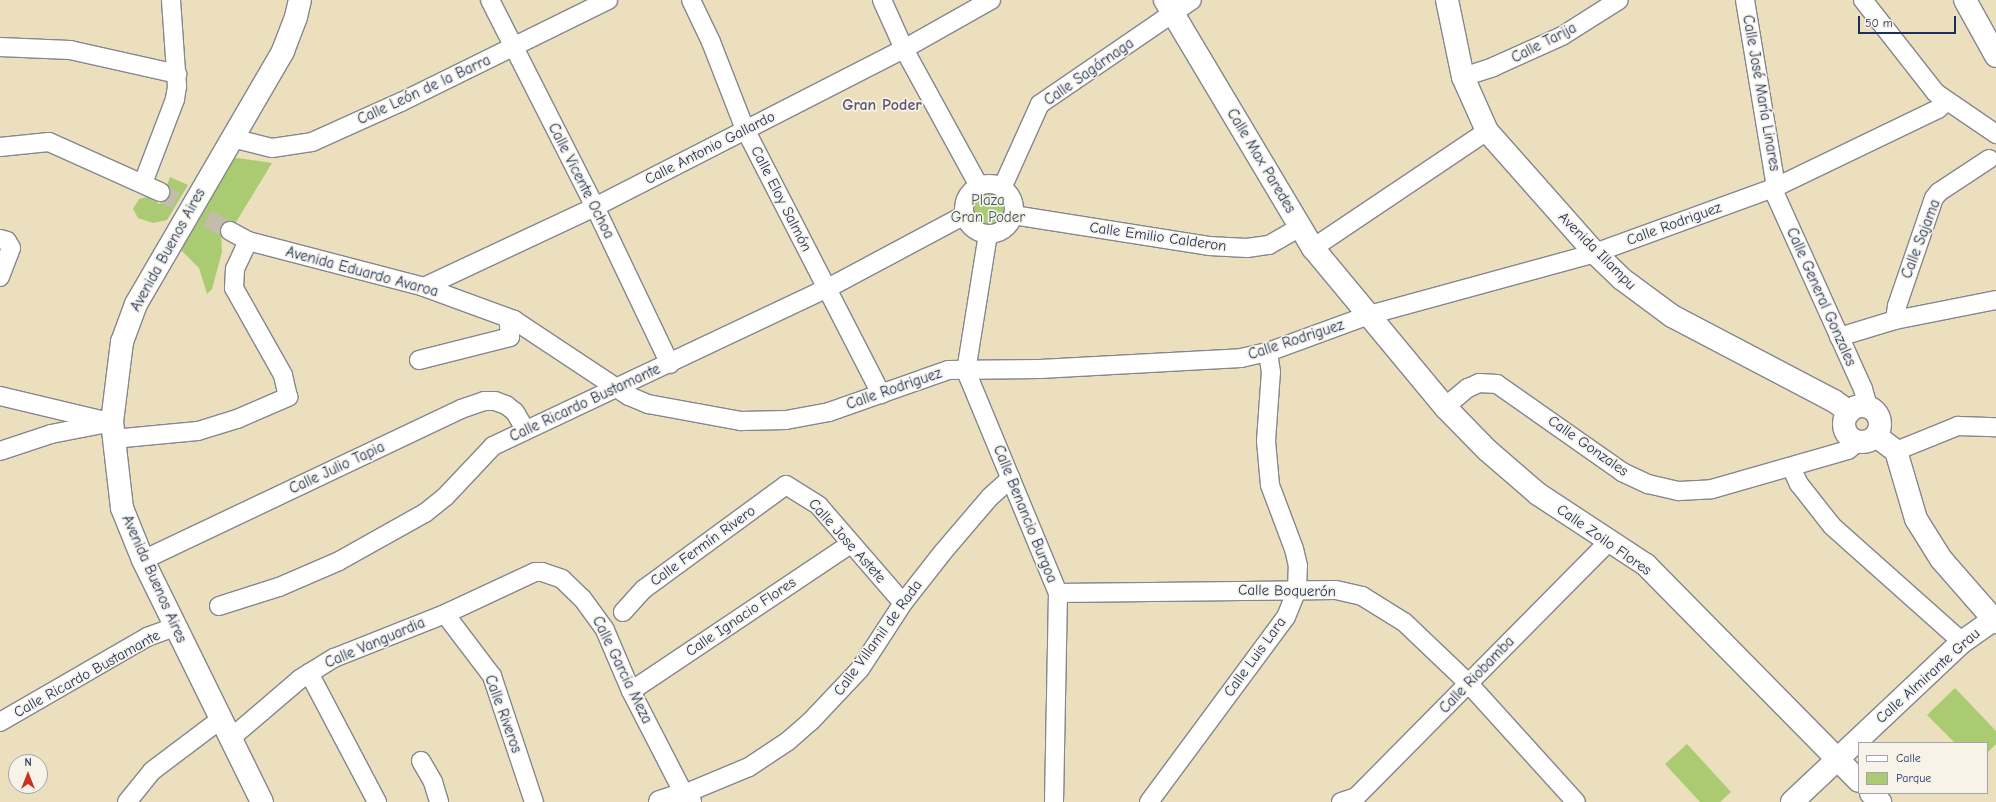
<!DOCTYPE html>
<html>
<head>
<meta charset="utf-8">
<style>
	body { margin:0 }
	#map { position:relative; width:1996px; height:802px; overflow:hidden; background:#ecdfbe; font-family:"Comic Neue",sans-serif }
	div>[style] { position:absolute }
	.green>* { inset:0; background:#abcb73 }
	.round { border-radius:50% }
	.minor-tunnel>* { height:18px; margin-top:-9px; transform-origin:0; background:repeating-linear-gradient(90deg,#c2bcab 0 18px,transparent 0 27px) }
	.roads { filter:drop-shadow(1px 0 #84878e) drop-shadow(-1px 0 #84878e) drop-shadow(0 1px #84878e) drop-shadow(0 -1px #84878e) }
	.minor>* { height:18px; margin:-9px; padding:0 9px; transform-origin:9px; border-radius:9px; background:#fff }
	.minor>.ring { margin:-9px; padding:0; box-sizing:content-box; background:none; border:18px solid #fff; border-radius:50% }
	.major>* { height:22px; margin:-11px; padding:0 11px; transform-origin:11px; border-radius:11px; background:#fff }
	.major>.ring { margin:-11px; padding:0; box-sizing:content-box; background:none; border:22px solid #fff; border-radius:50% }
	span { translate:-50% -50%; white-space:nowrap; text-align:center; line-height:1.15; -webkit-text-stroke:3.5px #f7f3e8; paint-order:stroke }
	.street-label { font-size:15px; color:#1b2f5e }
	.park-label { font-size:15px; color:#3f5663 }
	.neighbourhood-label { font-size:16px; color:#605772; font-weight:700 }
	.legend { position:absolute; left:1858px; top:742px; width:130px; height:52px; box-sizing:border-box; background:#f7f3e8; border:1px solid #9fa5b1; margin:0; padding:5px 7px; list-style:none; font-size:12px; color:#1b2f5e }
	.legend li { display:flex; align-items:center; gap:8px; height:20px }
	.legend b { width:20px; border:1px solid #9fa5b1 }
	.north { position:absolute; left:8px; top:754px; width:40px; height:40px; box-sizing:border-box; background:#f7f3e8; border:1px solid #9fa5b1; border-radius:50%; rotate:0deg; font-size:11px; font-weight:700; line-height:16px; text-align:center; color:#1b2f5e }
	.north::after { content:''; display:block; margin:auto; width:14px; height:18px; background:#c8321e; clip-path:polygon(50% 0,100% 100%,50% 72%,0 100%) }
	.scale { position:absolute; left:1858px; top:16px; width:98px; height:18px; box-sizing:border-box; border:2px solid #1b2f5e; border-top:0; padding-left:5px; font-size:12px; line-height:14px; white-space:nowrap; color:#1b2f5e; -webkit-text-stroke:3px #f7f3e8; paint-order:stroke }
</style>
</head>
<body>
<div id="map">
	<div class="green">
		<i style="clip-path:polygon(238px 158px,272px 163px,233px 227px,225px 225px,221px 232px,222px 252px,212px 289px,207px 294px,199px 268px,180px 249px,231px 159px)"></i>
		<i style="clip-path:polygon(170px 177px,188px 185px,167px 220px,153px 223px,138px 218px,133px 209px,139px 199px,147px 197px,160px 204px)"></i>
		<i class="round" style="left:971px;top:192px;width:34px;height:34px"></i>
		<i style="clip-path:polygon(1955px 688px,1996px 731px,1996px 744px,1987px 753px,1987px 743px,1955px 743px,1927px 715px)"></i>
		<i style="clip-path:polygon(1687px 744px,1731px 792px,1720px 802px,1700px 802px,1665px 764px)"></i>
	</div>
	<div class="minor-tunnel">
		<i style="left:160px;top:192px;width:80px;rotate:29.1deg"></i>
	</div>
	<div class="roads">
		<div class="minor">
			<i style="left:490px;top:0;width:232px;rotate:63.1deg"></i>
			<i style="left:595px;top:207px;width:174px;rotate:64.5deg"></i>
			<i style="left:691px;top:0;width:47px;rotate:64.5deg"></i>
			<i style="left:711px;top:42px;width:93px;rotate:68.7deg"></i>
			<i style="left:745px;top:129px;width:298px;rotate:62.8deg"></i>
			<i style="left:882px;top:0;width:54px;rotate:65.8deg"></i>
			<i style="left:904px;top:49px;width:156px;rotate:61.3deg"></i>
			<i style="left:1745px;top:0;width:190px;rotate:80.6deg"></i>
			<i style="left:1776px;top:187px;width:7px;rotate:98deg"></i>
			<i style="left:1775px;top:194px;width:214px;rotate:65.7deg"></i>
			<i style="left:1863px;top:389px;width:19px;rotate:74deg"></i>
			<i style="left:1863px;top:0;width:118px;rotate:51.9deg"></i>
			<i style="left:1936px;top:93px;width:73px;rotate:34.3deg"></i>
			<i style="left:0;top:47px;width:70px;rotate:2.5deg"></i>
			<i style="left:70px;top:50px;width:110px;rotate:12.6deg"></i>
			<i style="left:1463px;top:77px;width:32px;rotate:-18deg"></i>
			<i style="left:1493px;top:67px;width:76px;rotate:-24.2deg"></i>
			<i style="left:1562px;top:36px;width:67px;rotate:-32.3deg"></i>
			<i style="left:232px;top:138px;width:41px;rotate:14deg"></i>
			<i style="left:272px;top:148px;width:40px;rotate:-8.5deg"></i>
			<i style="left:312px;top:142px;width:98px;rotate:-24.2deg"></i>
			<i style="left:401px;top:102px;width:231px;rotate:-26.2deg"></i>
			<i style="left:0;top:147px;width:49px;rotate:-5.8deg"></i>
			<i style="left:49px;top:142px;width:122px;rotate:24.2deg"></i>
			<i style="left:143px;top:183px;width:90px;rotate:-69.1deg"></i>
			<i style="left:175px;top:99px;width:13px;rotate:-81deg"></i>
			<i style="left:177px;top:86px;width:86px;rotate:-94deg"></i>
			<i class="ring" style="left:964px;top:184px;width:32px;height:32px"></i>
			<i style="left:1002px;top:188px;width:92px;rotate:-65.7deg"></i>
			<i style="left:1040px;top:104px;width:184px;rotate:-34.4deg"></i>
			<i style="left:1013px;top:215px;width:198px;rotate:9deg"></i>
			<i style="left:1209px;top:246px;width:38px;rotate:3deg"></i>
			<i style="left:1247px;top:248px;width:22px;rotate:-8deg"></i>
			<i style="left:1269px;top:245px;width:36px;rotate:-30deg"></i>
			<i style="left:230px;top:231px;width:21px;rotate:29deg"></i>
			<i style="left:248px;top:241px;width:182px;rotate:14.6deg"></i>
			<i style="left:424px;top:287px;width:96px;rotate:20.1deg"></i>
			<i style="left:514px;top:320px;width:138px;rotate:33.5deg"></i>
			<i style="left:629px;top:396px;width:21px;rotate:23deg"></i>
			<i style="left:648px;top:404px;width:95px;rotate:10.4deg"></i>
			<i style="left:741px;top:421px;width:45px;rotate:-1.3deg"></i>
			<i style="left:786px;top:420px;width:44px;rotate:-10.5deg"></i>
			<i style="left:829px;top:412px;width:126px;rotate:-19.4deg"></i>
			<i style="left:948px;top:370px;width:92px;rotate:-0.6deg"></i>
			<i style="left:1040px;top:369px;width:201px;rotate:-3.1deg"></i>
			<i style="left:1241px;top:358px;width:28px;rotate:-13deg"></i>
			<i style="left:1268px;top:352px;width:108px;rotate:-20.1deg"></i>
			<i style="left:1369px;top:315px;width:234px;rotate:-15.3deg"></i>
			<i style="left:1595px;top:253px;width:193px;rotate:-20deg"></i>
			<i style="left:1776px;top:187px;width:180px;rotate:-25.7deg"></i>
			<i style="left:1938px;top:109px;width:11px;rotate:-41deg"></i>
			<i style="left:988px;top:234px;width:139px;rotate:99.1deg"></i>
			<i style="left:966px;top:371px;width:240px;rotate:67.5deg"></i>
			<i style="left:1058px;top:593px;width:209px;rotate:91.1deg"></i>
			<i style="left:0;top:239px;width:7px;rotate:16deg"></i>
			<i style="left:7px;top:241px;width:8px;rotate:60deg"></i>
			<i style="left:11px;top:248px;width:31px;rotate:111deg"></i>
			<i style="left:1313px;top:248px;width:210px;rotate:-33.9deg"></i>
			<i style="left:424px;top:287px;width:189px;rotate:-25.1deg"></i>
			<i style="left:595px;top:207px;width:347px;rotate:-27.1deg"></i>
			<i style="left:904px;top:49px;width:100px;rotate:-29.4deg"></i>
			<i style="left:1895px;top:320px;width:14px;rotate:-82deg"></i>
			<i style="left:1897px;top:306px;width:114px;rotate:-71.1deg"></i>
			<i style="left:1934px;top:198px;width:8px;rotate:-50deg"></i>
			<i style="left:1939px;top:192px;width:60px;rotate:-33.4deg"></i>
			<i style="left:1839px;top:337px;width:59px;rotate:-16.9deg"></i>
			<i style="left:1895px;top:320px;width:103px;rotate:-11.2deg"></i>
			<i style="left:419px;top:360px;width:94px;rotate:-14.2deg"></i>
			<i style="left:510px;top:337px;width:11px;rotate:-95deg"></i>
			<i style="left:509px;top:326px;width:8px;rotate:-50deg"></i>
			<i style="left:0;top:396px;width:108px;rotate:13.4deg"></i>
			<i style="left:1445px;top:407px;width:30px;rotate:-40deg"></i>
			<i style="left:1468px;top:388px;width:12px;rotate:-24deg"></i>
			<i style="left:1479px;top:383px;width:18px;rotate:3deg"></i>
			<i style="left:1497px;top:384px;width:153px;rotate:35.1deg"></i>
			<i style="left:1622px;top:472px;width:29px;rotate:25deg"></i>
			<i style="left:1648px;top:484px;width:32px;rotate:13deg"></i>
			<i style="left:1679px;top:491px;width:33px;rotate:-3deg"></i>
			<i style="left:1712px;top:489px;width:141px;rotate:-16deg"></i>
			<i style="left:1848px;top:450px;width:13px;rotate:-39deg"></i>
			<i style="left:113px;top:439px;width:85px;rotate:-5.4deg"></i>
			<i style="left:198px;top:431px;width:41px;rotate:-17.1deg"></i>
			<i style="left:237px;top:419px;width:56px;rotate:-23.3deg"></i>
			<i style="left:288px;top:397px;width:23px;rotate:-103deg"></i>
			<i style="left:283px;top:375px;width:100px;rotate:-119.4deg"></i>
			<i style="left:234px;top:288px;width:19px;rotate:-87deg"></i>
			<i style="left:235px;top:269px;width:31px;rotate:-65deg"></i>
			<i style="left:0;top:451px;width:54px;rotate:-18.4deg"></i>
			<i style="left:51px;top:434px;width:62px;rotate:-11.1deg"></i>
			<i style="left:1896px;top:451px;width:67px;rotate:-22deg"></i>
			<i style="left:1958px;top:426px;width:38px;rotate:2deg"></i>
			<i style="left:1791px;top:467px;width:19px;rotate:65deg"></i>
			<i style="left:1799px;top:484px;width:53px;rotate:51.8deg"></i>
			<i style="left:1832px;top:526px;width:174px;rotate:41.7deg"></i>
			<i style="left:143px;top:560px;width:352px;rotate:-25.4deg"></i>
			<i style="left:461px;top:409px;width:24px;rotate:-19deg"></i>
			<i style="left:484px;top:401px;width:11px"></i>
			<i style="left:495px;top:401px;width:12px;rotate:20deg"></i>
			<i style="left:506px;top:405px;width:11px;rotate:38deg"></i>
			<i style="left:515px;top:412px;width:20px;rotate:60deg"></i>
			<i style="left:1058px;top:593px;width:278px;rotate:-0.6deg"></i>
			<i style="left:1336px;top:590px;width:27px;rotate:13deg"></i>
			<i style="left:1362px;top:596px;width:49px;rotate:31.8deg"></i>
			<i style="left:1404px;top:622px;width:90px;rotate:43.6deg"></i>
			<i style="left:1469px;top:684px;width:159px;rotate:47.8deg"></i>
			<i style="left:219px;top:606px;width:63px;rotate:-17.6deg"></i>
			<i style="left:279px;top:587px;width:65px;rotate:-23.4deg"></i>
			<i style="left:339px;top:561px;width:98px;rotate:-29.2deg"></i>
			<i style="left:425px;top:513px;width:26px;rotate:-39deg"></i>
			<i style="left:445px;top:497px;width:70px;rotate:-46.7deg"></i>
			<i style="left:493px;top:446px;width:370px;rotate:-25.3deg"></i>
			<i style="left:828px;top:288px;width:155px;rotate:-28.1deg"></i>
			<i style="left:623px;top:612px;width:31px;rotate:-48deg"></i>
			<i style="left:644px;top:589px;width:176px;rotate:-36.2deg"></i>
			<i style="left:786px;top:485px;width:39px;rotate:32deg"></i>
			<i style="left:819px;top:506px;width:128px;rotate:49.1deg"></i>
			<i style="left:445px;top:614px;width:78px;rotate:52.8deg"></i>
			<i style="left:492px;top:676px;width:133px;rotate:71.6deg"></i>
			<i style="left:309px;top:673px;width:146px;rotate:62.2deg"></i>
			<i style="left:631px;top:691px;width:265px;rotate:-33.8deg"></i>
			<i style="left:0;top:722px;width:170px;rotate:-30deg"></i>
			<i style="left:147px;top:637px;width:30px;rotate:-20deg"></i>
			<i style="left:231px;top:738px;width:91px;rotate:-40.5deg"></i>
			<i style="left:300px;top:679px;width:40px;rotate:-32deg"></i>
			<i style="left:334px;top:658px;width:119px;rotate:-21.6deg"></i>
			<i style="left:445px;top:614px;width:99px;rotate:-25deg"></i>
			<i style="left:535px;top:572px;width:7px"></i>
			<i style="left:542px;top:572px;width:21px;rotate:19deg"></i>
			<i style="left:562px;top:579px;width:28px;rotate:44deg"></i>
			<i style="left:582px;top:598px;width:39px;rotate:54deg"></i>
			<i style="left:605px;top:630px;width:66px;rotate:66.9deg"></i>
			<i style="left:631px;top:691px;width:116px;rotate:62.8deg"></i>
			<i style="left:684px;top:794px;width:70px;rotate:-22.6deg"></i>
			<i style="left:749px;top:767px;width:47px;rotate:-33.7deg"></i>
			<i style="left:788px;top:741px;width:30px;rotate:-41deg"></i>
			<i style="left:811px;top:721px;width:71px;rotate:-46.7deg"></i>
			<i style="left:860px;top:669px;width:79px;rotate:-56.9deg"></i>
			<i style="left:903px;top:603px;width:65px;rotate:-51.9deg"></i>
			<i style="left:943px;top:552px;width:72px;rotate:-49.5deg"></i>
			<i style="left:990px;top:497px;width:28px;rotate:-42deg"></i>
			<i style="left:421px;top:761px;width:24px;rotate:60deg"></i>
			<i style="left:433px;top:782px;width:21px;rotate:73deg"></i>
			<i style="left:127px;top:802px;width:40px;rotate:-51deg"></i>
			<i style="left:152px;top:771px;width:86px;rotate:-37deg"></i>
			<i style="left:1149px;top:802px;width:230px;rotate:-53.5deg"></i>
			<i style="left:1286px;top:617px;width:29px;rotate:-68deg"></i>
			<i style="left:1297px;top:590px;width:24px;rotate:-88deg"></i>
			<i style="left:1298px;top:566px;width:17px;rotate:-103deg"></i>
			<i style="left:1294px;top:549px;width:68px;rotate:-110.6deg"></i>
			<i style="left:1270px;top:485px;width:44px;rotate:-95.2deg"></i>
			<i style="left:1266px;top:441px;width:69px;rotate:-85.9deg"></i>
			<i style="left:1271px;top:372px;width:20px;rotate:-99deg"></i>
			<i style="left:1341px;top:802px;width:16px;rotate:-18deg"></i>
			<i style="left:1356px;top:797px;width:360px;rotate:-45.3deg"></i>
		</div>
		<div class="major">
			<i style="left:1165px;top:0;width:289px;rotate:59.2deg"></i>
			<i style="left:1313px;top:248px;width:207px;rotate:50.3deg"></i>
			<i style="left:1445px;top:407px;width:60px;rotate:45.7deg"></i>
			<i style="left:1487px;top:450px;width:67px;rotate:40.8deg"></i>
			<i style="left:1538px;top:494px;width:129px;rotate:33.3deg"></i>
			<i style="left:1646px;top:565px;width:303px;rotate:45.4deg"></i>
			<i style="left:1447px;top:0;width:79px;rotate:78.3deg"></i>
			<i style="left:1463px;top:77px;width:59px;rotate:66deg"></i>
			<i style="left:1487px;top:131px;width:163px;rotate:48.5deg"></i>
			<i style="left:1595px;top:253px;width:37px;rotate:44deg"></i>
			<i style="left:1622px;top:279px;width:62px;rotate:36.5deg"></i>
			<i style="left:1672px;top:316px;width:183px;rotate:27.7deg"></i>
			<i style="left:1834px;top:401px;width:19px;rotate:35deg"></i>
			<i style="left:1965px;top:0;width:64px;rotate:61deg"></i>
			<i class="ring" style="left:1844px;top:406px;width:14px;height:14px"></i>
			<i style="left:1876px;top:436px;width:25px;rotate:37deg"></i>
			<i style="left:1896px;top:451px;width:71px;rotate:73.6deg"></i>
			<i style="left:1916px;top:519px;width:47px;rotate:58deg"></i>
			<i style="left:1941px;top:559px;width:84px;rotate:48.9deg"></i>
			<i style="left:1871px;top:793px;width:13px;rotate:45deg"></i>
			<i style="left:262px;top:802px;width:270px;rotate:-116.2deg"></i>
			<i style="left:143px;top:560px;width:56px;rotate:-112deg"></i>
			<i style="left:122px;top:508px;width:87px;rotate:-96.6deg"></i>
			<i style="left:112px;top:422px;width:81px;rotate:-82.9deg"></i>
			<i style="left:122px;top:342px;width:40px;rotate:-69.8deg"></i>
			<i style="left:136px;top:304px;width:293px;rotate:-59.8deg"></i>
			<i style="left:283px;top:51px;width:36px;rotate:-69deg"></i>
			<i style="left:296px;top:17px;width:17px;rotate:-77deg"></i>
			<i style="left:660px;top:802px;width:25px;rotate:-18deg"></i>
			<i style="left:684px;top:794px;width:10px;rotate:53deg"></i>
			<i style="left:1792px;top:802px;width:233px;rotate:-43.3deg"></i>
			<i style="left:1962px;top:642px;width:42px;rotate:-35.2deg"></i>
		</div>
	</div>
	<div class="street-label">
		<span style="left:1544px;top:43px;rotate:-27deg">Calle Tarija</span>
		<span style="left:1089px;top:72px;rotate:-35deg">Calle Sagárnaga</span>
		<span style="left:424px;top:90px;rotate:-25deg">Calle León de la Barra</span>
		<span style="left:1761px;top:93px;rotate:80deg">Calle José María Linares</span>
		<span style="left:710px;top:148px;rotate:-27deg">Calle Antonio Gallardo</span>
		<span style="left:1261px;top:161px;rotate:59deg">Calle Max Paredes</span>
		<span style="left:581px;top:181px;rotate:63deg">Calle Vicente Ochoa</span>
		<span style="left:781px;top:199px;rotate:63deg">Calle Eloy Salmón</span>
		<span style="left:1674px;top:224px;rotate:-20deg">Calle Rodriguez</span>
		<span style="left:1158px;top:237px;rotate:8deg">Calle Emilio Calderon</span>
		<span style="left:1921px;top:239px;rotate:-69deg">Calle Sajama</span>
		<span style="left:168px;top:250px;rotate:-61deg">Avenida Buenos Aires</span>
		<span style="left:1597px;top:251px;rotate:45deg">Avenida Illampu</span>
		<span style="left:362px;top:272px;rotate:15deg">Avenida Eduardo Avaroa</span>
		<span style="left:1821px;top:297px;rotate:66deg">Calle General Gonzales</span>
		<span style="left:1296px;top:340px;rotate:-18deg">Calle Rodriguez</span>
		<span style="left:894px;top:389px;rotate:-19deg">Calle Rodriguez</span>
		<span style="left:585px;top:403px;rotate:-25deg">Calle Ricardo Bustamante</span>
		<span style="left:1588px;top:446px;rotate:35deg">Calle Gonzales</span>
		<span style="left:337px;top:468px;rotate:-25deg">Calle Julio Tapia</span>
		<span style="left:1025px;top:514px;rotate:68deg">Calle Benancio Burgoa</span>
		<span style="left:1604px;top:540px;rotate:35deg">Calle Zoilo Flores</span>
		<span style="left:847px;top:541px;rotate:48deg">Calle Jose Astete</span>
		<span style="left:703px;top:546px;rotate:-36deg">Calle Fermín Rivero</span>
		<span style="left:154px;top:579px;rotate:66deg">Avenida Buenos Aires</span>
		<span style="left:1287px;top:591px;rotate:1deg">Calle Boquerón</span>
		<span style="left:741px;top:617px;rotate:-34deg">Calle Ignacio Flores</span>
		<span style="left:878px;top:638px;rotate:-54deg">Calle Villamil de Rada</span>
		<span style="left:375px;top:643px;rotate:-23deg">Calle Vanguardia</span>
		<span style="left:1255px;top:657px;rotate:-54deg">Calle Luis Lara</span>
		<span style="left:622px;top:670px;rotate:64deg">Calle Garcia Meza</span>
		<span style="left:87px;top:674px;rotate:-29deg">Calle Ricardo Bustamante</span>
		<span style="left:1477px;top:675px;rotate:-46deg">Calle Riobamba</span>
		<span style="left:1928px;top:676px;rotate:-42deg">Calle Almirante Grau</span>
		<span style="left:503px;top:714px;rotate:70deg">Calle Riveros</span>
	</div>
	<div class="park-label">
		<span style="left:988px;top:209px">Plaza<br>Gran Poder</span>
	</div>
	<div class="neighbourhood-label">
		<span style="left:882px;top:105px">Gran Poder</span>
	</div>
	<ul class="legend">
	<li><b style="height:5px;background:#fff"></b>Calle</li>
	<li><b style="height:11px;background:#abcb73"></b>Parque</li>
	</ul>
	<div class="north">N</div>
	<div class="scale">50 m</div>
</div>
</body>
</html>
